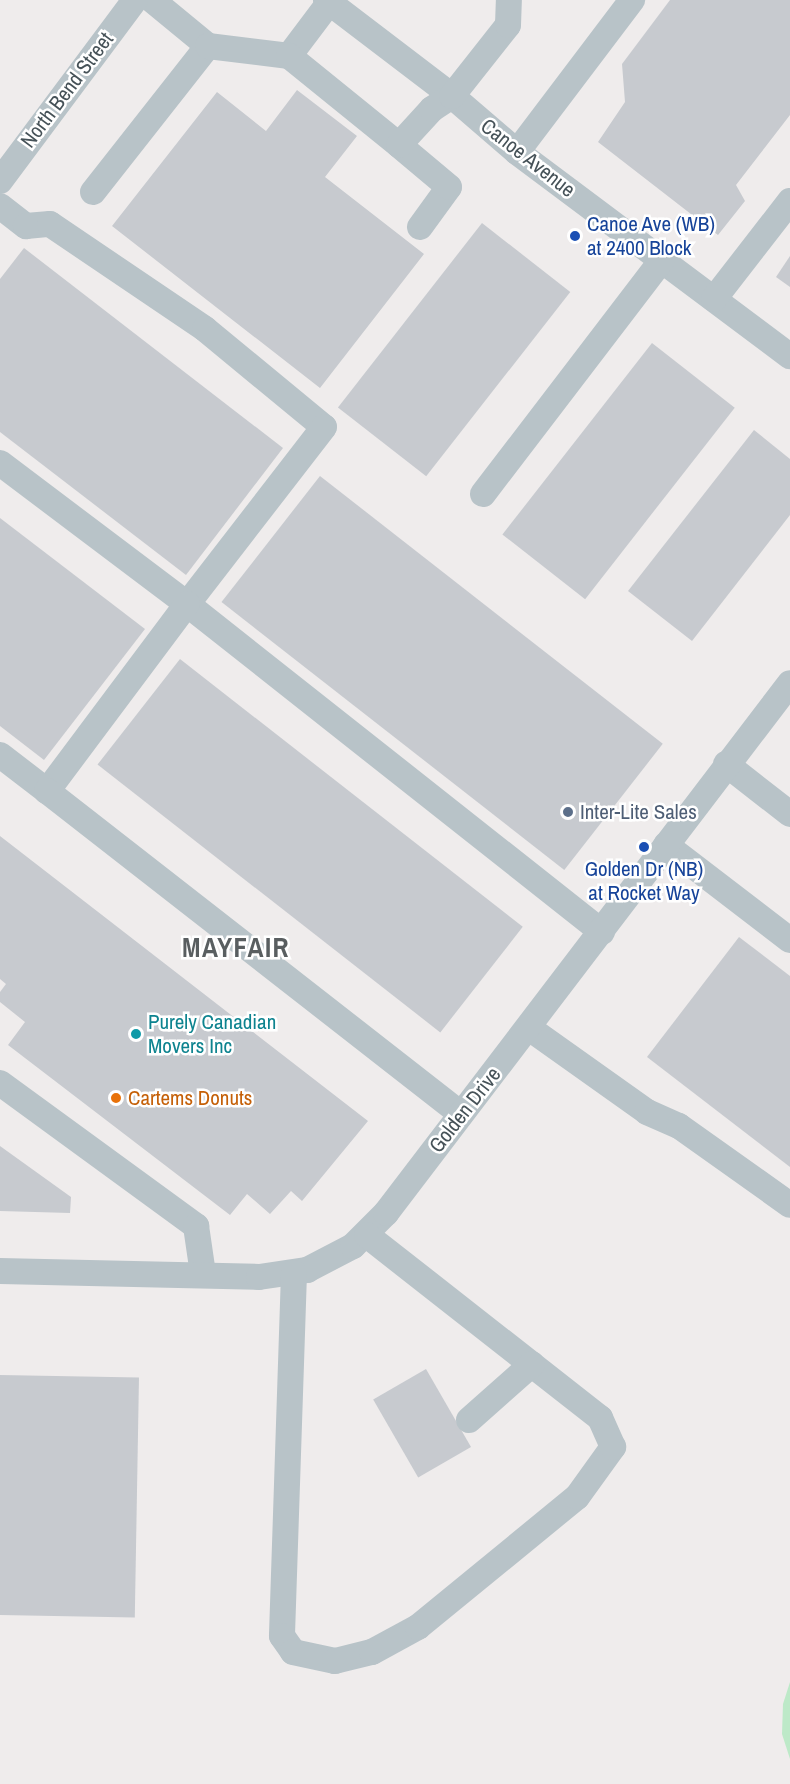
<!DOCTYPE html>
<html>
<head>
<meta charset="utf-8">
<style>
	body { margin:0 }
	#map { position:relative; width:790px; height:1784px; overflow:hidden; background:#efecec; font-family:"Archivo Narrow",sans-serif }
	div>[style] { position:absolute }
	.green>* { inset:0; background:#bde9c8 }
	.building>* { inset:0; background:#c7cacf; transform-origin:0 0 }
	.minor>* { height:26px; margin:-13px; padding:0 13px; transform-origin:13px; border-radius:13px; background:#b8c3c8 }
	.dots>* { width:16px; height:16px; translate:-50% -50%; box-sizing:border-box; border:3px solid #fff; border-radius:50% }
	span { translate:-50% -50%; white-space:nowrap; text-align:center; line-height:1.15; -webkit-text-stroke:5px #fff; paint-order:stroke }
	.street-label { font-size:21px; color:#465258 }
	.transit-label { font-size:21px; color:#164399 }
	.left { translate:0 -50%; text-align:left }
	.service-label { font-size:21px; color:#4e5e75 }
	.culture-label { font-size:21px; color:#0d838f }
	.food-label { font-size:21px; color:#c56008 }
	.district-label { font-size:27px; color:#595e60; font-weight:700; letter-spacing:1.5px }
</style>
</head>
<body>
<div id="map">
	<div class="green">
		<i style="clip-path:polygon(790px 1682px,790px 1759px,782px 1734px,783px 1704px)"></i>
	</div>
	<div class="building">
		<i style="clip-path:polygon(670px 0,790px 0,790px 115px,736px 185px,745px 201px,718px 235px,598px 142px,625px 102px,622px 64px)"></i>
		<i style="clip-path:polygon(297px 90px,357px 136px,325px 177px,424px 254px,320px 388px,112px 226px,217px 92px,266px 131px)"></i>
		<i style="left:482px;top:223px;width:112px;height:234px;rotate:38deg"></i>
		<i style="clip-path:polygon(24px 248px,283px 448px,186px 575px,0 432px,0 279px)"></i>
		<i style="clip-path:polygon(790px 256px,790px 287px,776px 277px)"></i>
		<i style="left:652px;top:343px;width:105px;height:243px;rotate:38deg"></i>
		<i style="clip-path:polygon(754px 430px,790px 459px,790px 515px,692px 641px,628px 591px)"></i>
		<i style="left:320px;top:476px;width:435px;height:160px;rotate:38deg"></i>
		<i style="clip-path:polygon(0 518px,145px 629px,44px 760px,0 726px)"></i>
		<i style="left:180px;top:659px;width:435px;height:134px;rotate:38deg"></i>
		<i style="clip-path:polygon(0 836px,368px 1121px,302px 1201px,291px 1191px,270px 1214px,247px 1194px,230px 1215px,8px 1045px,25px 1022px,0 1002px,0 992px,6px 984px,0 979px)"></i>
		<i style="clip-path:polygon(739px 937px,790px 976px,790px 1167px,647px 1057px)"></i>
		<i style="clip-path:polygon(0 1146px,71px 1197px,70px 1213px,0 1211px)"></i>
		<i style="left:426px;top:1369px;width:90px;height:61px;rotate:60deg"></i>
		<i style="left:0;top:1375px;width:139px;height:240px;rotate:1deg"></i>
	</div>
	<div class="minor">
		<i style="left:152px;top:0;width:72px;rotate:39.4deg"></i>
		<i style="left:326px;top:0;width:158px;rotate:37.3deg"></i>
		<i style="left:452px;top:96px;width:86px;rotate:40.7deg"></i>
		<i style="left:517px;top:152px;width:341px;rotate:36.8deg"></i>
		<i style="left:289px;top:56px;width:66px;rotate:-53deg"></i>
		<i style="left:517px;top:152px;width:191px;rotate:-52.9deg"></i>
		<i style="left:0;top:181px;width:226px;rotate:-53.3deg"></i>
		<i style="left:93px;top:192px;width:186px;rotate:-51.8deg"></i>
		<i style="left:208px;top:46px;width:82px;rotate:7deg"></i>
		<i style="left:289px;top:56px;width:141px;rotate:39deg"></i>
		<i style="left:0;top:206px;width:33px;rotate:38deg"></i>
		<i style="left:26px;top:226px;width:24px;rotate:-5deg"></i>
		<i style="left:50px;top:224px;width:187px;rotate:34.1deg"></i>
		<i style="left:205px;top:329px;width:154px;rotate:39.5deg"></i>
		<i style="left:324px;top:427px;width:224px;rotate:127.7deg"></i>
		<i style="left:187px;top:604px;width:529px;rotate:38.32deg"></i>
		<i style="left:420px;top:227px;width:49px;rotate:-54.1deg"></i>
		<i style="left:449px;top:187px;width:65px;rotate:-140deg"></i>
		<i style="left:399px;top:145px;width:49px;rotate:-47.5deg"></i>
		<i style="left:432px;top:109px;width:24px;rotate:-33deg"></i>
		<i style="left:452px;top:96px;width:90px;rotate:-51.7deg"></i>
		<i style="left:508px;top:25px;width:25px;rotate:-88deg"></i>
		<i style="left:714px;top:299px;width:124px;rotate:-52.2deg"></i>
		<i style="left:0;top:463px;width:234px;rotate:37deg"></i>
		<i style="left:187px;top:604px;width:234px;rotate:126.8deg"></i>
		<i style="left:47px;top:791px;width:59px;rotate:-142.5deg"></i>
		<i style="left:483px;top:494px;width:295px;rotate:-52.6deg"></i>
		<i style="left:726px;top:764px;width:81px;rotate:38deg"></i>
		<i style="left:47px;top:791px;width:525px;rotate:37.96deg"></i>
		<i style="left:666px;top:845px;width:156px;rotate:37.5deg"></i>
		<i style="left:529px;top:1028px;width:145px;rotate:35.4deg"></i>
		<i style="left:647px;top:1112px;width:35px;rotate:24deg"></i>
		<i style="left:679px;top:1126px;width:136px;rotate:35.4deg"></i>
		<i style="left:0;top:1083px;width:243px;rotate:36.1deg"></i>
		<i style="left:196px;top:1226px;width:49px;rotate:81.7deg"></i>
		<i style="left:0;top:1271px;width:259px;rotate:1.3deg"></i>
		<i style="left:259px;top:1277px;width:49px;rotate:-8.3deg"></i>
		<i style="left:307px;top:1270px;width:52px;rotate:-27.6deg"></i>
		<i style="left:353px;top:1246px;width:47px;rotate:-45deg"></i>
		<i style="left:386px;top:1213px;width:666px;rotate:-52.68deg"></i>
		<i style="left:294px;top:1273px;width:363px;rotate:91.9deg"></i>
		<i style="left:282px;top:1636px;width:19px;rotate:55deg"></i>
		<i style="left:293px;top:1652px;width:43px;rotate:12.1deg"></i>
		<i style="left:335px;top:1661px;width:38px;rotate:-14deg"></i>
		<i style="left:372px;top:1652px;width:52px;rotate:-28.5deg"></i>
		<i style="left:418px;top:1627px;width:205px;rotate:-39.3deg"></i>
		<i style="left:577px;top:1497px;width:62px;rotate:-54.2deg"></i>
		<i style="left:613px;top:1447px;width:32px;rotate:-114deg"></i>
		<i style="left:600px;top:1418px;width:296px;rotate:-141.9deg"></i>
		<i style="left:469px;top:1420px;width:84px;rotate:-41.6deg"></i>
	</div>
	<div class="dots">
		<i style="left:575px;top:236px;background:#1a4fb4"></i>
		<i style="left:568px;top:812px;background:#5c6f8a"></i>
		<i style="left:644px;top:847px;background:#1a4fb4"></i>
		<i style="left:136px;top:1034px;background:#0f9aa8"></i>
		<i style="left:116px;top:1098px;background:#e8710a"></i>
	</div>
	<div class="street-label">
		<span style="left:67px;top:90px;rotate:-53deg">North Bend Street</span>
		<span style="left:528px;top:158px;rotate:38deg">Canoe Avenue</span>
		<span style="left:465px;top:1110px;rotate:-52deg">Golden Drive</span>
	</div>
	<div class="transit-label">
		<span class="left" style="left:587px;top:236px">Canoe Ave (WB)<br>at 2400 Block</span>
		<span style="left:644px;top:881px">Golden Dr (NB)<br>at Rocket Way</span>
	</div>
	<div class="service-label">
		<span class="left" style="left:580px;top:812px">Inter-Lite Sales</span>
	</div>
	<div class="culture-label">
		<span class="left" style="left:148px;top:1034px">Purely Canadian<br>Movers Inc</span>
	</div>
	<div class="food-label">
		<span class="left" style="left:128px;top:1098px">Cartems Donuts</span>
	</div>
	<div class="district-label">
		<span style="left:236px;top:948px">MAYFAIR</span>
	</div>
</div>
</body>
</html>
